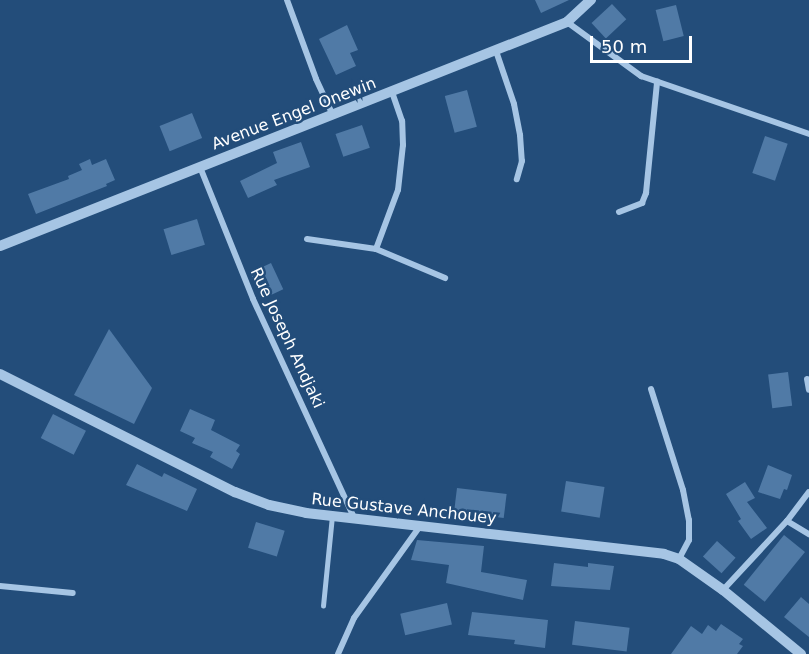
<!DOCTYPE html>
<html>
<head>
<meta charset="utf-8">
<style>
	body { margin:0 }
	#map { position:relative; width:809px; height:654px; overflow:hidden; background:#234d7a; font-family:"DejaVu Sans",sans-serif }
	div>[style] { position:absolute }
	.building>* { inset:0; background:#507aa6; transform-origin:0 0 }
	.service>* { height:4.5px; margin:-2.25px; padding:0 2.25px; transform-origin:2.25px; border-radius:2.25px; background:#a6c5e4 }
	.minor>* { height:6px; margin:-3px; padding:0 3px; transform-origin:3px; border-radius:3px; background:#a6c5e4 }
	.tertiary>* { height:10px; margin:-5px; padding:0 5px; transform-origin:5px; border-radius:5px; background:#a6c5e4 }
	span { translate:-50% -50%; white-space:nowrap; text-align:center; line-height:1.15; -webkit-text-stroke:5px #234d7a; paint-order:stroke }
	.street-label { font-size:16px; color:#fff }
	.scale { position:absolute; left:590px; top:36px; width:102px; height:27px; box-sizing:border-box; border:3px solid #fff; border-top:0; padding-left:8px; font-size:18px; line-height:21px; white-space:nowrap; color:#fff; -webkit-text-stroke:4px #234d7a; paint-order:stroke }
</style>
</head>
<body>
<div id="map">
	<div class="building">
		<i style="clip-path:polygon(535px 0,569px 0,541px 13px)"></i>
		<i style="left:612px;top:4px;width:21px;height:28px;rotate:47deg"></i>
		<i style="left:676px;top:5px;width:32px;height:21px;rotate:76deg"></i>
		<i style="clip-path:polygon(347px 25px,358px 50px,350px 53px,356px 66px,336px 75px,319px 39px)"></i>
		<i style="left:467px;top:90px;width:38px;height:23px;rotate:75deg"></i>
		<i style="left:192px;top:113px;width:27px;height:35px;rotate:68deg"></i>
		<i style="left:362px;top:125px;width:24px;height:28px;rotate:71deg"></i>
		<i style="left:765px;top:136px;width:24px;height:39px;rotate:19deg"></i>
		<i style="clip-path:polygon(301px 142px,310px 167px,274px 180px,277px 185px,248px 198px,240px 181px,277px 163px,273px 152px)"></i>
		<i style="clip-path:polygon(90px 159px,92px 165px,106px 159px,115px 180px,106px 184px,107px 186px,36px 214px,28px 194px,69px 179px,68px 176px,82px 170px,79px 164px)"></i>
		<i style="left:197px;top:219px;width:27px;height:35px;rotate:73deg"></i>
		<i style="left:271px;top:263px;width:29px;height:23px;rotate:65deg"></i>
		<i style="clip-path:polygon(109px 329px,152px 388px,134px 424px,74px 395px)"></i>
		<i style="left:788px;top:372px;width:34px;height:20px;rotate:83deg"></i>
		<i style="clip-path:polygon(190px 409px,215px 420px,211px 430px,240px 445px,236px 451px,240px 454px,232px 469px,210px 457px,213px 452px,192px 443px,195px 438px,180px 431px)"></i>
		<i style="left:53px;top:414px;width:37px;height:27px;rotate:27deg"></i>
		<i style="clip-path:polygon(137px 464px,162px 477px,164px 473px,197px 489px,187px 511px,126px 485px)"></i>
		<i style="clip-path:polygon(768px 465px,792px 475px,787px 490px,784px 489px,780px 499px,758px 492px)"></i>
		<i style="left:566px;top:481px;width:39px;height:31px;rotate:9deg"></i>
		<i style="clip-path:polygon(745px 482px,755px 498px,747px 502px,767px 528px,751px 539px,738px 521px,741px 519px,726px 494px)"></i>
		<i style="left:457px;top:488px;width:50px;height:24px;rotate:7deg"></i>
		<i style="left:256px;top:522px;width:30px;height:27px;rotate:17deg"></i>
		<i style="left:784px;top:535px;width:27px;height:64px;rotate:39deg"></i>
		<i style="clip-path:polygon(417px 540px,484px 546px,481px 572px,527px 580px,523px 600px,446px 583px,449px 565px,411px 560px)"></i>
		<i style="left:717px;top:541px;width:25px;height:21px;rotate:42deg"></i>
		<i style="clip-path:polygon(554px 563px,588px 567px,588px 563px,614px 566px,610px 590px,551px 586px)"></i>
		<i style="clip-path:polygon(801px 597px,809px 604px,809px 637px,784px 617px)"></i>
		<i style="left:447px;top:603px;width:22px;height:48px;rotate:77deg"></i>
		<i style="clip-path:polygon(472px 612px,548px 620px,545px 648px,514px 644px,515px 640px,468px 635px)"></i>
		<i style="left:575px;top:621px;width:55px;height:24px;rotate:7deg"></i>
		<i style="clip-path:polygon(721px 624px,743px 639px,739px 644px,743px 646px,737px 654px,671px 654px,691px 626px,702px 634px,708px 625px,716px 631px)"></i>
	</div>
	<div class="service">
		<i style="left:323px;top:606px;width:90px;rotate:-84.3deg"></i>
	</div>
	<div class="minor">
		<i style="left:287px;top:0;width:84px;rotate:69.8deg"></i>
		<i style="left:316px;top:79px;width:40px;rotate:65deg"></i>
		<i style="left:567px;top:22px;width:92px;rotate:36.1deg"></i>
		<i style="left:641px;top:76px;width:178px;rotate:19deg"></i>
		<i style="left:496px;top:51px;width:56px;rotate:71.2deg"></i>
		<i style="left:514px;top:104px;width:32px;rotate:79deg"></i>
		<i style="left:520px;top:135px;width:26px;rotate:86deg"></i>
		<i style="left:522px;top:161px;width:19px;rotate:106deg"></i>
		<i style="left:200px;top:167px;width:142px;rotate:68.1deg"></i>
		<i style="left:253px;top:299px;width:241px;rotate:65.2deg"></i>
		<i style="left:619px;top:212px;width:25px;rotate:-21deg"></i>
		<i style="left:642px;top:203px;width:11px;rotate:-68deg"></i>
		<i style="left:646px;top:193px;width:112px;rotate:-84.3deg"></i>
		<i style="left:307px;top:239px;width:70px;rotate:8.2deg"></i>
		<i style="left:376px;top:249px;width:63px;rotate:-69.6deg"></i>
		<i style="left:398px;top:190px;width:45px;rotate:-83.7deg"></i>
		<i style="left:403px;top:145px;width:24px;rotate:-92deg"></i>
		<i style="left:402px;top:121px;width:31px;rotate:-109deg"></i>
		<i style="left:376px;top:249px;width:75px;rotate:22.8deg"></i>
		<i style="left:807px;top:379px;width:11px;rotate:80deg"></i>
		<i style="left:651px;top:389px;width:106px;rotate:72.4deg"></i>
		<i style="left:683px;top:490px;width:31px;rotate:79deg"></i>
		<i style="left:689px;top:520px;width:20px;rotate:90deg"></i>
		<i style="left:689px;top:540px;width:21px;rotate:118deg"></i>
		<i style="left:787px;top:521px;width:26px;rotate:31deg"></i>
		<i style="left:0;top:586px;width:73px;rotate:5.5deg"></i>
		<i style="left:723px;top:590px;width:94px;rotate:-47.2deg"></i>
		<i style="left:787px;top:521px;width:36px;rotate:-53deg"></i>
		<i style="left:338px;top:654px;width:39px;rotate:-66deg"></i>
		<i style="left:354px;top:618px;width:113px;rotate:-54.3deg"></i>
	</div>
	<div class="tertiary">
		<i style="left:0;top:246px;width:610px;rotate:-21.56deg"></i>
		<i style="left:567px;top:22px;width:33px;rotate:-43deg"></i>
		<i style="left:0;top:374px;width:263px;rotate:26.7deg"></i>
		<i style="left:235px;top:492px;width:36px;rotate:21deg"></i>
		<i style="left:269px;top:505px;width:38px;rotate:12deg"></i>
		<i style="left:306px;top:513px;width:360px;rotate:6.5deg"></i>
		<i style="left:664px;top:554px;width:16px;rotate:18deg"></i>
		<i style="left:679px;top:559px;width:54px;rotate:35.2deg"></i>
		<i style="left:723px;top:590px;width:101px;rotate:39.4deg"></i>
	</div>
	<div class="street-label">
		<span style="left:294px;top:114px;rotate:-21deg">Avenue Engel Onewin</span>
		<span style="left:287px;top:338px;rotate:65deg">Rue Joseph Andjaki</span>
		<span style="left:404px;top:509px;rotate:6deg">Rue Gustave Anchouey</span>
	</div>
	<div class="scale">50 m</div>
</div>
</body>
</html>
